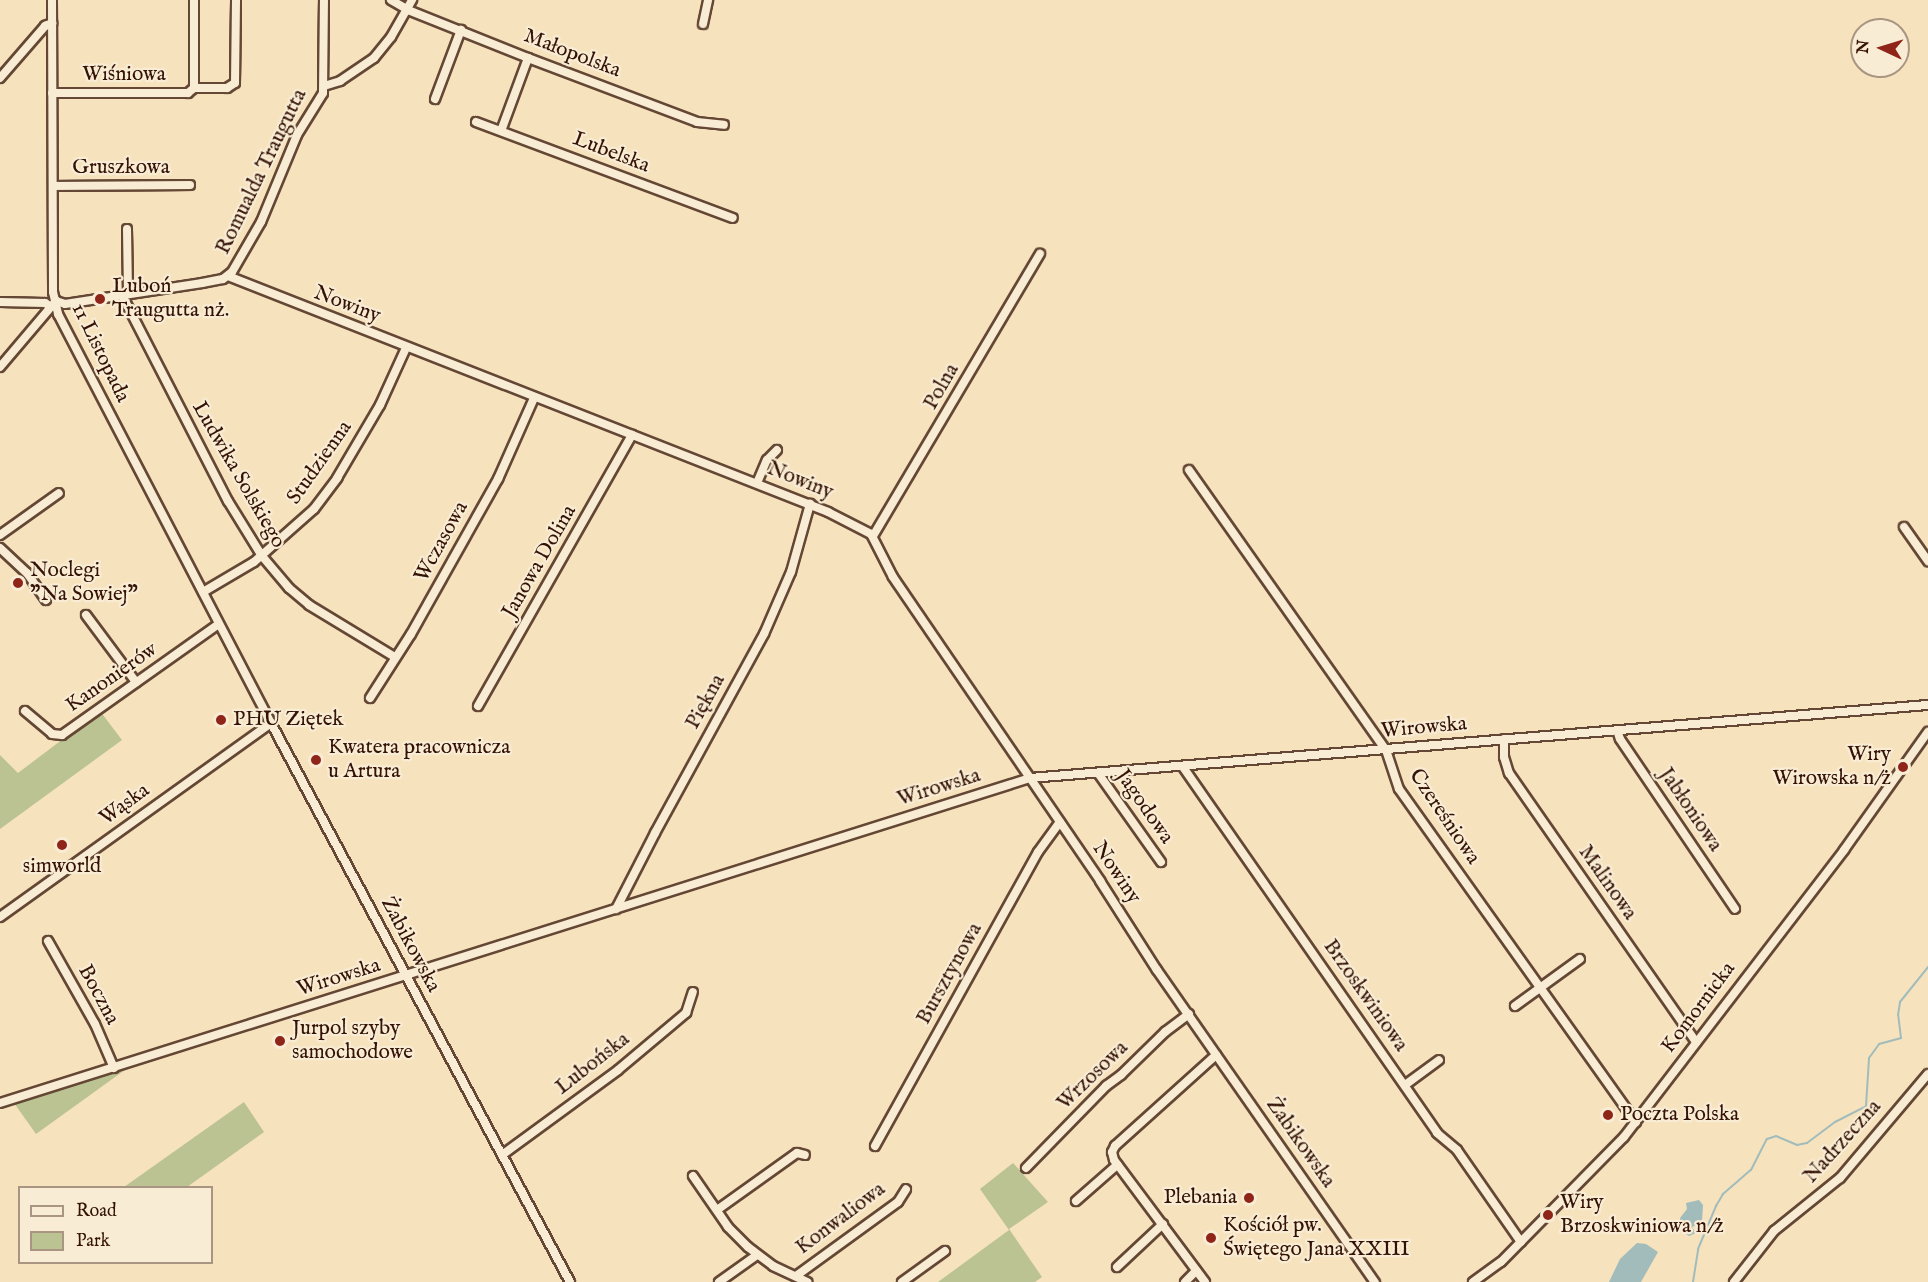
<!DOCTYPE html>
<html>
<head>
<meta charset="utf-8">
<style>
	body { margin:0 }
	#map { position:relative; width:1928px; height:1282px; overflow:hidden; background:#f6e2bd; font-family:"IM FELL English",serif }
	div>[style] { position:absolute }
	.green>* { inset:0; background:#bbc392 }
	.water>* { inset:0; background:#a1bcbb }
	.stream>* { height:2px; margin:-1px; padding:0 1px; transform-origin:1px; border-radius:1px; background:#a1bcbb }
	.roads { filter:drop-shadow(2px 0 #644734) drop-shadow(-2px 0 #644734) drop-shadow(0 2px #644734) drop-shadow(0 -2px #644734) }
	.minor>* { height:8px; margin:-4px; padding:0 4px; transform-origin:4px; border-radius:4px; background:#f9ecd4 }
	.dots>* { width:16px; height:16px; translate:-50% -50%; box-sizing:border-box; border:3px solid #f9ecd4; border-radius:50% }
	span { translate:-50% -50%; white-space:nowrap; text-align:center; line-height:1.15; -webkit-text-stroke:4.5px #f9ecd4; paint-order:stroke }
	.street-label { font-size:21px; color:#341306 }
	.poi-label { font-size:21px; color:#341306 }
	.left { translate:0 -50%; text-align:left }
	.right { translate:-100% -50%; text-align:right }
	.legend { position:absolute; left:18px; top:1186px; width:195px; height:78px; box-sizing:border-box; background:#f9ecd4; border:2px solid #aa9582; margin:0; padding:8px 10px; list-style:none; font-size:18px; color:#341306 }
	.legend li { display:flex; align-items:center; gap:12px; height:30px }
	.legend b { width:30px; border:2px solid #aa9582 }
	.north { position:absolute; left:1850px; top:18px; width:60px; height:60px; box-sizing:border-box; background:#f9ecd4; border:2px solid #aa9582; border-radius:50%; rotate:274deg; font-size:16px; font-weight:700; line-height:24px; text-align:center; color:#341306 }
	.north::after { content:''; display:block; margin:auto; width:21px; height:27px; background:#8f2418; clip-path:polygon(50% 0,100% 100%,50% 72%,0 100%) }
</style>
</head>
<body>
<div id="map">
	<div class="green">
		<i style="clip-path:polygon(100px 711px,122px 740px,0 829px,0 755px,18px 773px)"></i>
		<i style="clip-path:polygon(129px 1067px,36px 1134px,14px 1103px)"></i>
		<i style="clip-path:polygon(244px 1102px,264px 1132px,187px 1187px,124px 1187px)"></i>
		<i style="clip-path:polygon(1013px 1163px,1048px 1202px,1009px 1229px,1042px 1277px,1035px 1282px,938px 1282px,1009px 1230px,980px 1189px)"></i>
	</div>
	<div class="water">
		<i style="clip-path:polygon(1699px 1200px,1703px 1205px,1702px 1222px,1692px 1227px,1696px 1233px,1689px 1236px,1680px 1230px,1680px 1218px,1687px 1209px,1686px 1203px)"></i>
		<i style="clip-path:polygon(1637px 1243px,1646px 1244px,1658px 1252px,1641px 1282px,1609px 1282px,1620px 1259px)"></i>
	</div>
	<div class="stream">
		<i style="left:1693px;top:1282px;width:33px;rotate:-81deg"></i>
		<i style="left:1698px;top:1249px;width:47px;rotate:-67.3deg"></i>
		<i style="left:1716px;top:1206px;width:14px;rotate:-60deg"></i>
		<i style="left:1723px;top:1194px;width:37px;rotate:-41deg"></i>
		<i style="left:1751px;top:1170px;width:35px;rotate:-63deg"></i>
		<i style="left:1767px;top:1139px;width:9px;rotate:-18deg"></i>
		<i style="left:1776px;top:1136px;width:23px;rotate:23deg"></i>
		<i style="left:1797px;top:1145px;width:10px;rotate:-11deg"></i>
		<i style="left:1807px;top:1143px;width:35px;rotate:-37deg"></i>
		<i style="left:1835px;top:1122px;width:35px;rotate:-27deg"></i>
		<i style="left:1866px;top:1106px;width:48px;rotate:-86.4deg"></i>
		<i style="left:1869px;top:1058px;width:17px;rotate:-54deg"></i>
		<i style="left:1879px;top:1044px;width:23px;rotate:-15deg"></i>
		<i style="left:1901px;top:1038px;width:23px;rotate:-97deg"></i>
		<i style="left:1898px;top:1015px;width:13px;rotate:-81deg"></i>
		<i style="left:1900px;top:1002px;width:45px;rotate:-51.3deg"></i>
	</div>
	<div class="roads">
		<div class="minor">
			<i style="left:52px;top:0;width:292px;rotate:89.8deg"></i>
			<i style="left:53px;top:292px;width:23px;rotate:77deg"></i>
			<i style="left:58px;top:314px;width:461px;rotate:62.5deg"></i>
			<i style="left:271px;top:723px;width:634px;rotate:61.86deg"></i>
			<i style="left:194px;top:0;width:88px;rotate:90deg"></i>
			<i style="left:391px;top:0;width:20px;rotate:30deg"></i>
			<i style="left:408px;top:10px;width:129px;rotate:21.8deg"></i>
			<i style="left:528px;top:58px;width:181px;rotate:20.7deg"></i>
			<i style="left:697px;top:122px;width:27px;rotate:6deg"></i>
			<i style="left:703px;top:24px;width:25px;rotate:-78deg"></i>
			<i style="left:0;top:78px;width:69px;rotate:-49.1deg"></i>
			<i style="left:45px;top:26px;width:8px;rotate:-23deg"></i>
			<i style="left:324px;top:86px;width:17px;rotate:-17deg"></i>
			<i style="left:340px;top:81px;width:41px;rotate:-34.1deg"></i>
			<i style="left:374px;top:58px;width:27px;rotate:-51deg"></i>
			<i style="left:391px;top:37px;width:43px;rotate:-60.4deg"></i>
			<i style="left:194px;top:88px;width:33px"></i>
			<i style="left:227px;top:88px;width:9px;rotate:-32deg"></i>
			<i style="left:235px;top:83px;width:83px;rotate:-89.3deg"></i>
			<i style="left:52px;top:93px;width:136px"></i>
			<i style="left:188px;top:93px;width:8px;rotate:-40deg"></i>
			<i style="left:435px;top:99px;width:74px;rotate:-69.4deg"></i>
			<i style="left:476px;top:122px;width:274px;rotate:20.5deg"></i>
			<i style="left:501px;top:131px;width:78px;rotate:-69.7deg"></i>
			<i style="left:53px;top:186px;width:137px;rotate:-0.4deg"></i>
			<i style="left:127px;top:229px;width:65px;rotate:89.1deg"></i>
			<i style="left:228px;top:276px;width:645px;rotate:21.47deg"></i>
			<i style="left:828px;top:512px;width:48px;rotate:27.1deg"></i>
			<i style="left:871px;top:534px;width:48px;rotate:62.9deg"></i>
			<i style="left:893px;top:577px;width:368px;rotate:55.7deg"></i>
			<i style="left:1100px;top:881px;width:106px;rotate:57.4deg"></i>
			<i style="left:1157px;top:970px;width:381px;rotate:55.1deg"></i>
			<i style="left:122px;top:295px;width:232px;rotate:62.8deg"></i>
			<i style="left:228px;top:501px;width:65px;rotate:58.3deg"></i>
			<i style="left:262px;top:556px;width:42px;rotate:49.8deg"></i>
			<i style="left:289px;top:588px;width:26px;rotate:40deg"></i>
			<i style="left:309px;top:605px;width:100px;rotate:31.2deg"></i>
			<i style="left:56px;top:301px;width:9px;rotate:18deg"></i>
			<i style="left:65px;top:304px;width:139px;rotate:-8.7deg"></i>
			<i style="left:202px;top:283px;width:21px;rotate:-11deg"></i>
			<i style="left:223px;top:279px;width:11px;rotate:-38deg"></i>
			<i style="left:232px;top:272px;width:58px;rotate:-59.9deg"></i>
			<i style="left:261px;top:222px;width:94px;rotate:-67.5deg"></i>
			<i style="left:297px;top:135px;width:49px;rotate:-58.2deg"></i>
			<i style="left:323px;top:93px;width:93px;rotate:-89.4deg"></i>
			<i style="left:0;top:302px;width:45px;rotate:1.3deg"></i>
			<i style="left:45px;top:303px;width:6px;rotate:31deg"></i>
			<i style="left:0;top:367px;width:87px;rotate:-49.7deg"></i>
			<i style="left:1189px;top:470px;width:342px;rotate:54.9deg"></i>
			<i style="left:1386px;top:750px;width:41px;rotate:71.6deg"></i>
			<i style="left:1399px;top:789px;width:409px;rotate:54.6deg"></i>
			<i style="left:757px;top:483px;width:25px;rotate:-67deg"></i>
			<i style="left:767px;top:460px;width:14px;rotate:-45deg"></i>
			<i style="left:1904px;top:527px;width:42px;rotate:54.8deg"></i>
			<i style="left:0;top:535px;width:72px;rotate:-35.4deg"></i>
			<i style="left:873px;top:536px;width:328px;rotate:-59.4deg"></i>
			<i style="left:0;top:548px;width:37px;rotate:43deg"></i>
			<i style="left:27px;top:573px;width:33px;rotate:55deg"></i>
			<i style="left:203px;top:592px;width:59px;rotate:-30.5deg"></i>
			<i style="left:254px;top:562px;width:80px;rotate:-41.5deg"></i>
			<i style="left:314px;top:509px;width:39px;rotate:-53deg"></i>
			<i style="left:337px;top:478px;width:85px;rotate:-59.5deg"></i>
			<i style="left:380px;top:405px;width:63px;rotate:-65.5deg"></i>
			<i style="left:86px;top:615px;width:84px;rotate:53.3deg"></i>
			<i style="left:370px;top:698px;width:76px;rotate:-57.4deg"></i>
			<i style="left:411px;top:634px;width:178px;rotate:-60.7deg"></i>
			<i style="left:498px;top:479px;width:89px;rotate:-66deg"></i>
			<i style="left:478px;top:706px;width:312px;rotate:-60.4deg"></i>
			<i style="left:25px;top:711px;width:35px;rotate:40deg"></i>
			<i style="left:52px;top:734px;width:10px;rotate:6deg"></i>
			<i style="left:62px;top:735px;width:192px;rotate:-35.3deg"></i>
			<i style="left:1617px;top:730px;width:9px;rotate:72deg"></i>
			<i style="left:1620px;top:739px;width:205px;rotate:55.9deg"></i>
			<i style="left:1504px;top:739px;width:18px;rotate:90deg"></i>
			<i style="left:1504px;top:757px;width:17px;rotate:73deg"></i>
			<i style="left:1509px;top:773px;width:328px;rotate:55.2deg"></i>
			<i style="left:1183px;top:767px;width:446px;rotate:55.2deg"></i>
			<i style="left:1437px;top:1133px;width:26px;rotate:40deg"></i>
			<i style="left:1457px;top:1150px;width:112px;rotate:55.2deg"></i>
			<i style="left:1098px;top:773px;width:109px;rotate:54.7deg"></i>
			<i style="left:616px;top:909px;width:85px;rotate:-62.8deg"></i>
			<i style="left:655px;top:833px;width:227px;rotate:-61.3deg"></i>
			<i style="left:764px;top:634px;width:68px;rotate:-66.5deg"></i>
			<i style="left:791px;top:572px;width:71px;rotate:-74.4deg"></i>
			<i style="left:0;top:917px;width:333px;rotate:-35.6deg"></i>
			<i style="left:48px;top:941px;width:95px;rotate:60.5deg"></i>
			<i style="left:95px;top:1024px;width:48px;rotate:66.6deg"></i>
			<i style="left:1515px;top:1006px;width:80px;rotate:-35.9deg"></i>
			<i style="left:1405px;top:1085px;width:42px;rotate:-36.3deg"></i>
			<i style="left:0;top:1103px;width:1080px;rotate:-17.51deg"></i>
			<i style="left:1030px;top:778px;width:901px;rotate:-4.65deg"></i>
			<i style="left:875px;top:1146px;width:336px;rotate:-61deg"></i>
			<i style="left:1038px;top:852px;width:37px;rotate:-54deg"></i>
			<i style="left:502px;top:1155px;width:144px;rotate:-36.2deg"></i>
			<i style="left:618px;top:1070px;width:89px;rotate:-40deg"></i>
			<i style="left:686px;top:1013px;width:22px;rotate:-72deg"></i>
			<i style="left:1026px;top:1168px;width:115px;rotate:-45.7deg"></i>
			<i style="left:1106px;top:1086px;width:19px;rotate:-36deg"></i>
			<i style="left:1121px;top:1075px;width:62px;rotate:-44.3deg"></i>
			<i style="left:1165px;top:1032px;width:30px;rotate:-37deg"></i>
			<i style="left:693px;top:1176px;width:62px;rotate:55.5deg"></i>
			<i style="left:728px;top:1227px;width:28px;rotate:45deg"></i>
			<i style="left:748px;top:1247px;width:31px;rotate:37deg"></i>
			<i style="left:773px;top:1266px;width:38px;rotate:25deg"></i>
			<i style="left:1076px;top:1201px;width:55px;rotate:-41.3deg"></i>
			<i style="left:717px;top:1210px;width:98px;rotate:-35.5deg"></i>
			<i style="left:797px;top:1153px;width:8px;rotate:14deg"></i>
			<i style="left:1117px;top:1267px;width:63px;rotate:-43.1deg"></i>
			<i style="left:796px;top:1276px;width:126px;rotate:-36deg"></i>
			<i style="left:898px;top:1202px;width:15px;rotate:-58deg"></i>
			<i style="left:719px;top:1282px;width:47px;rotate:-35.4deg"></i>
			<i style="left:902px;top:1282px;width:53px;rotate:-35.8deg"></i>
			<i style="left:1185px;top:1282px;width:16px;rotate:-45deg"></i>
			<i style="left:1205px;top:1282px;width:152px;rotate:-126.7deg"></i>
			<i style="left:1114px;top:1160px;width:8px;rotate:-104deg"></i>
			<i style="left:1112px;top:1152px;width:7px;rotate:-63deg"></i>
			<i style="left:1115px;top:1146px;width:136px;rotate:-42deg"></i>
			<i style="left:1473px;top:1282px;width:34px;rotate:-36deg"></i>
			<i style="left:1501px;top:1262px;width:175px;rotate:-45.5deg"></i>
			<i style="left:1624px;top:1137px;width:362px;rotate:-52.5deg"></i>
			<i style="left:1844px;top:850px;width:145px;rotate:-54.6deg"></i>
			<i style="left:1734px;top:1282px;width:65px;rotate:-51.9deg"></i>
			<i style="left:1774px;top:1231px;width:85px;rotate:-38.8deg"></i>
			<i style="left:1840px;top:1178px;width:136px;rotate:-49.8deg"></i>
		</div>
	</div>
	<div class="dots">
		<i style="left:100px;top:299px;background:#8f2418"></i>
		<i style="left:18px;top:583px;background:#8f2418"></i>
		<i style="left:221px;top:720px;background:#8f2418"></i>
		<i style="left:316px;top:760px;background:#8f2418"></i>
		<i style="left:1903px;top:767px;background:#8f2418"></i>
		<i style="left:62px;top:845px;background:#8f2418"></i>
		<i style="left:280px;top:1041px;background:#8f2418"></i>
		<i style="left:1608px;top:1115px;background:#8f2418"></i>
		<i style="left:1249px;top:1198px;background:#8f2418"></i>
		<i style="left:1548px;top:1215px;background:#8f2418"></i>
		<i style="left:1211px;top:1238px;background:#8f2418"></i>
	</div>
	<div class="street-label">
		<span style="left:572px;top:54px;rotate:21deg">Małopolska</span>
		<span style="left:124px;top:75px">Wiśniowa</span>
		<span style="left:611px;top:153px;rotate:21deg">Lubelska</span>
		<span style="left:121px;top:168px">Gruszkowa</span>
		<span style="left:262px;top:172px;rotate:-64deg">Romualda Traugutta</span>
		<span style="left:347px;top:305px;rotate:21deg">Nowiny</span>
		<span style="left:100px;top:353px;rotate:64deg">11 Listopada</span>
		<span style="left:942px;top:387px;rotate:-60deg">Polna</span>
		<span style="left:320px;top:463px;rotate:-55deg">Studzienna</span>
		<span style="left:238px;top:475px;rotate:60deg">Ludwika Solskiego</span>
		<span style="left:800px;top:481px;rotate:22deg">Nowiny</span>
		<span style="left:442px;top:542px;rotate:-61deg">Wczasowa</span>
		<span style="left:540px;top:562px;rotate:-60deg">Janowa Dolina</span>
		<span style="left:112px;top:678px;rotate:-35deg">Kanonierów</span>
		<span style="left:706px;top:702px;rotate:-61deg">Piękna</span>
		<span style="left:1424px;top:728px;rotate:-5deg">Wirowska</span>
		<span style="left:939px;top:788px;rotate:-17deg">Wirowska</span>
		<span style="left:125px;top:805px;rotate:-36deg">Wąska</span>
		<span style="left:1144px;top:807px;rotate:55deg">Jagodowa</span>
		<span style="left:1690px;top:810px;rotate:56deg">Jabłoniowa</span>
		<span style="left:1444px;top:817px;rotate:56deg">Czereśniowa</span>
		<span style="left:1116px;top:873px;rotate:56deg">Nowiny</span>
		<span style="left:1607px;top:883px;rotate:55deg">Malinowa</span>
		<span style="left:410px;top:945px;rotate:62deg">Żabikowska</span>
		<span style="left:950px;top:974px;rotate:-61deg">Bursztynowa</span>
		<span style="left:339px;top:978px;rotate:-17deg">Wirowska</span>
		<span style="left:98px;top:995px;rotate:62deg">Boczna</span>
		<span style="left:1365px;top:996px;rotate:55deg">Brzoskwiniowa</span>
		<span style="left:1699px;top:1008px;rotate:-53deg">Komornicka</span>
		<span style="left:593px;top:1064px;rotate:-38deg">Lubońska</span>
		<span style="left:1093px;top:1076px;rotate:-44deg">Wrzosowa</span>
		<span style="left:1843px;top:1142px;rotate:-48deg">Nadrzeczna</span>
		<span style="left:1300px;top:1143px;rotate:55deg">Żabikowska</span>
		<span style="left:841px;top:1219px;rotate:-37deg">Konwaliowa</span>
	</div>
	<div class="poi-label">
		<span class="left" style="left:112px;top:299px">Luboń<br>Traugutta nż.</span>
		<span class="left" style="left:30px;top:583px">Noclegi<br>"Na Sowiej"</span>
		<span class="left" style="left:233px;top:720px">PHU Ziętek</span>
		<span class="left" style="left:328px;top:760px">Kwatera pracownicza<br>u Artura</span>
		<span class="right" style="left:1891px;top:767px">Wiry<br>Wirowska n/ż</span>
		<span style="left:62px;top:867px">simworld</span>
		<span class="left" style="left:292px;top:1041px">Jurpol szyby<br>samochodowe</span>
		<span class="left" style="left:1620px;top:1115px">Poczta Polska</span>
		<span class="right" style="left:1237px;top:1198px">Plebania</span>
		<span class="left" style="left:1560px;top:1215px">Wiry<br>Brzoskwiniowa n/ż</span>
		<span class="left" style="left:1223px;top:1238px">Kościół pw.<br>Świętego Jana XXIII</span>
	</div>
	<ul class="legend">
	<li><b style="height:8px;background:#f9ecd4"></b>Road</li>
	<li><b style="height:16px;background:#bbc392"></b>Park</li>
	</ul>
	<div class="north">N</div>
</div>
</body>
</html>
